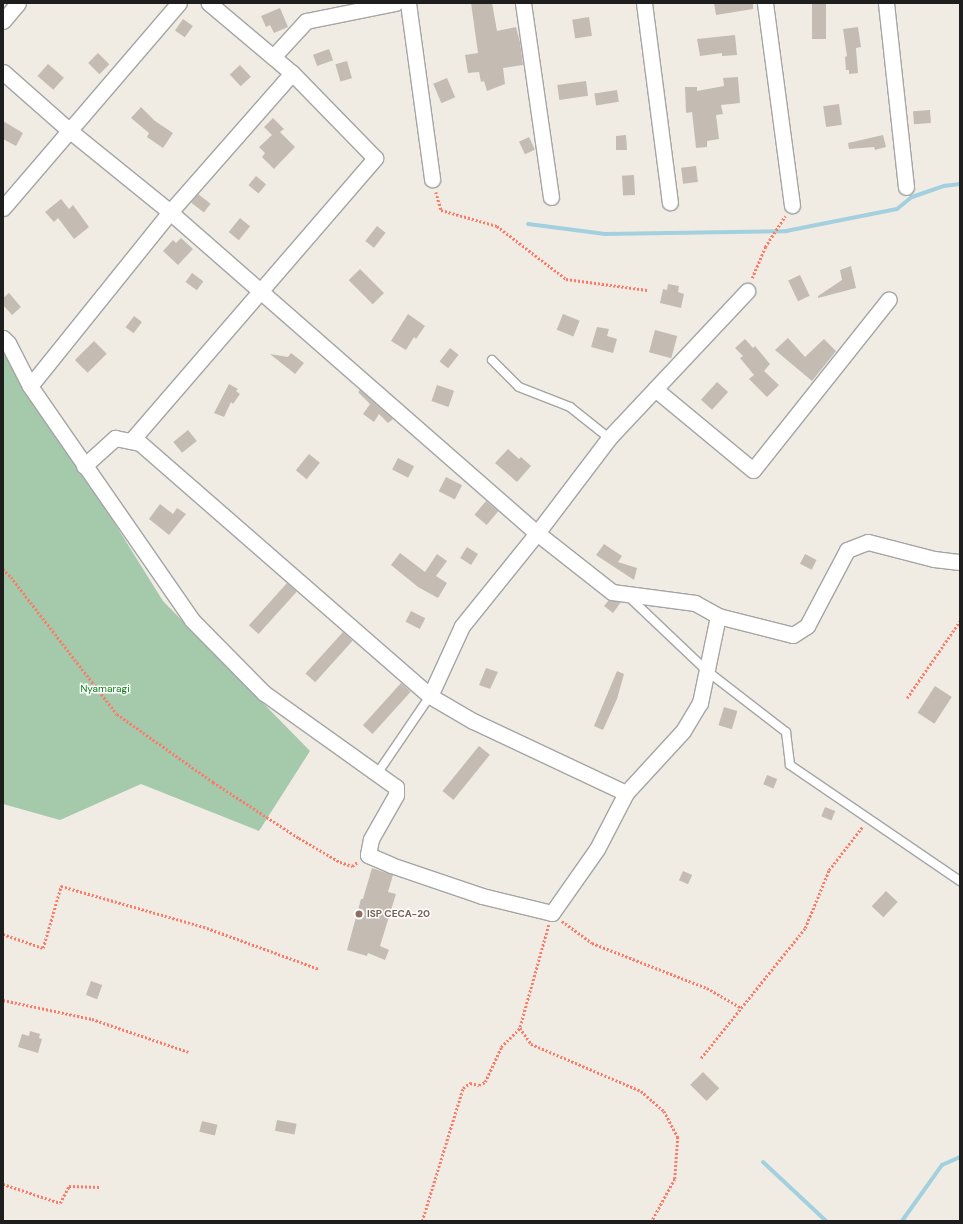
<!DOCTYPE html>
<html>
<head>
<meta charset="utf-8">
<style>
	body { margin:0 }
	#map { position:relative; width:963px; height:1224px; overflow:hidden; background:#f0ece4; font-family:"DM Sans",sans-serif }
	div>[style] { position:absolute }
	.cemetery>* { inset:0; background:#a5c9ab }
	.stream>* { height:4px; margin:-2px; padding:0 2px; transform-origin:2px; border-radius:2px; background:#a3d0de }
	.building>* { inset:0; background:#c4bcb3; transform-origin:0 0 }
	.path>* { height:2.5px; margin-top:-1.25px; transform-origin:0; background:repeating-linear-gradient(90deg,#fd7a68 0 2px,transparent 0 4px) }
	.roads { filter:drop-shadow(1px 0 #a5a5a5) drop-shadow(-1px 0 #a5a5a5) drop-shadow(0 1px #a5a5a5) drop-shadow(0 -1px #a5a5a5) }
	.service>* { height:8px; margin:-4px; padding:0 4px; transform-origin:4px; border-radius:4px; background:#fff }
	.minor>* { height:15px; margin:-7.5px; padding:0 7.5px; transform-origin:7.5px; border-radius:7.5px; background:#fff }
	.dots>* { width:11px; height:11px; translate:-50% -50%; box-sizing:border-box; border:2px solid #fff; border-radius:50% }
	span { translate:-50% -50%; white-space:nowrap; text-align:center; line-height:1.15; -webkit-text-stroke:3px #fff; paint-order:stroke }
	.park-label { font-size:10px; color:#098015 }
	.education-label { font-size:10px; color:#785e54; font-weight:700 }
	.left { translate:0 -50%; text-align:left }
	.frame { position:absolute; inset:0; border:4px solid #1e1e1e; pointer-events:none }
</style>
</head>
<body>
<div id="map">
	<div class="cemetery">
		<i style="clip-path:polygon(3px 347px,8px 352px,163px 601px,310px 751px,259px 831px,141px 784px,60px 820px,3px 804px)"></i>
	</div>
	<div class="stream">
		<i style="left:528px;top:224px;width:78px;rotate:7.4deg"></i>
		<i style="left:605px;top:234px;width:181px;rotate:-0.9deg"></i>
		<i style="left:786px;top:231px;width:113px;rotate:-11.2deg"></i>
		<i style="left:897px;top:209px;width:19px;rotate:-39deg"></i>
		<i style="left:912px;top:197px;width:34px;rotate:-19deg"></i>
		<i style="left:944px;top:186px;width:16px;rotate:-7deg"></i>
		<i style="left:763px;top:1162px;width:86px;rotate:43.1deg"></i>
		<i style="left:902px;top:1221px;width:69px;rotate:-54.5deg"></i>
		<i style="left:942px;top:1165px;width:20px;rotate:-24deg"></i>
	</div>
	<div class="building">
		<i style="clip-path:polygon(471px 3px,492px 3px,497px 31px,516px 27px,520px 42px,523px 65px,503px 68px,505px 84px,487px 91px,484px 81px,481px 82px,479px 72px,468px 73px,465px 55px,478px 53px)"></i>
		<i style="clip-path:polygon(714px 3px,753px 3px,753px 9px,716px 15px)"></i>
		<i style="left:812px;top:3px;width:14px;height:36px"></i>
		<i style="clip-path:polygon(280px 8px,288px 27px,274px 33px,270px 25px,266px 27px,261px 16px)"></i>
		<i style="left:589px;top:17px;width:19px;height:17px;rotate:81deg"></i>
		<i style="left:183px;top:19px;width:12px;height:14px;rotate:35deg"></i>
		<i style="clip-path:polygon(858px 27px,861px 47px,856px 48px,858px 73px,849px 74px,849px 70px,846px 70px,845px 57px,847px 56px,843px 29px)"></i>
		<i style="clip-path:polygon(735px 35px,737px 55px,722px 56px,722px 53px,700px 56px,697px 39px)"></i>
		<i style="left:329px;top:49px;width:12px;height:17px;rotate:70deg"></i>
		<i style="left:98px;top:53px;width:16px;height:14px;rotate:45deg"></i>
		<i style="left:347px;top:61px;width:18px;height:12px;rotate:74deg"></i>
		<i style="left:48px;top:64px;width:21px;height:16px;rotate:41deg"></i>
		<i style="left:240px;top:65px;width:16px;height:14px;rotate:47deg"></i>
		<i style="clip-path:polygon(738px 77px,740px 103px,721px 105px,723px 114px,716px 115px,719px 139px,707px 141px,707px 147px,696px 148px,692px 112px,686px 113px,685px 87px,697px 87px,697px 91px,724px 86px,723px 78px)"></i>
		<i style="left:447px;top:78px;width:21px;height:15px;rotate:67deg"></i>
		<i style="left:586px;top:81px;width:15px;height:29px;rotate:82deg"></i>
		<i style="left:617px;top:90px;width:12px;height:23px;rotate:81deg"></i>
		<i style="left:839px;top:104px;width:21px;height:16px;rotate:82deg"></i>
		<i style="clip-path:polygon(141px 107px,155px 121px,173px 133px,163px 148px,147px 137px,149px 133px,131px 118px)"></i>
		<i style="left:930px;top:110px;width:13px;height:17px;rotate:86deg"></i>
		<i style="clip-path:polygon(273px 118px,284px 129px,280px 132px,295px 147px,274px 169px,262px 157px,265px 153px,259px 147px,272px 135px,264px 127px)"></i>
		<i style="clip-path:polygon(3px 121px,23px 133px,16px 146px,3px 139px)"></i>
		<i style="clip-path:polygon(626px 135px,627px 150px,616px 150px,616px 136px)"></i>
		<i style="clip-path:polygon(883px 135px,886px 147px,875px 150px,874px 147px,849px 149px,848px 143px)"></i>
		<i style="left:529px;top:137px;width:14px;height:11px;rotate:65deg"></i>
		<i style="left:696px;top:166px;width:16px;height:15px;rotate:83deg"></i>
		<i style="left:634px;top:175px;width:20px;height:12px;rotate:87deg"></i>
		<i style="left:256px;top:176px;width:13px;height:12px;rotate:39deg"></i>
		<i style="left:198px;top:194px;width:16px;height:11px;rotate:38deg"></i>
		<i style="clip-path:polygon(61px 199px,69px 209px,73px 205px,89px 227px,74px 239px,58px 218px,54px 222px,45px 212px)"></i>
		<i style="left:240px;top:218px;width:13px;height:18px;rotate:39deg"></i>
		<i style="left:377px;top:226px;width:11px;height:19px;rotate:38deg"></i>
		<i style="clip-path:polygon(181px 238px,193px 249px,178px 265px,163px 251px,173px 240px,176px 243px)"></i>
		<i style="clip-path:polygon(851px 266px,856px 288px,818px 298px,818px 296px,842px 280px,840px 270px)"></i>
		<i style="left:360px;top:269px;width:34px;height:16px;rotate:45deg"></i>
		<i style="left:192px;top:273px;width:14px;height:11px;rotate:36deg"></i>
		<i style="left:800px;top:275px;width:23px;height:13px;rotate:65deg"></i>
		<i style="clip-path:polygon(668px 284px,679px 286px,678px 292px,684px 294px,681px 308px,660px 303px,663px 289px,667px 290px)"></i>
		<i style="clip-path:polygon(9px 293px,21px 307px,12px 315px,3px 305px,3px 298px)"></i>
		<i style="clip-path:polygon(408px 314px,425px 326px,416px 339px,414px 337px,406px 350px,391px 341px)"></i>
		<i style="left:563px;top:314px;width:18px;height:17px;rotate:22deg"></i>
		<i style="left:134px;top:316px;width:10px;height:14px;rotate:37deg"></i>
		<i style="clip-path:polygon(597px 327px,609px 329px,607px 336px,617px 339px,613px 353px,591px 347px)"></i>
		<i style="left:655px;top:330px;width:23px;height:23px;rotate:15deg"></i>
		<i style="clip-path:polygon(788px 338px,805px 357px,824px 339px,836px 351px,812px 381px,775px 350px)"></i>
		<i style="clip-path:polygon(745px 339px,753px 348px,755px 346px,770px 364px,764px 371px,779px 385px,767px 397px,749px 379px,754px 375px,740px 358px,743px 356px,735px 348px)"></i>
		<i style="left:94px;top:341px;width:18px;height:27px;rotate:45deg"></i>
		<i style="left:450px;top:348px;width:11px;height:17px;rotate:38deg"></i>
		<i style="clip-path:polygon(291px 353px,304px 363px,295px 374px,270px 354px,288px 357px)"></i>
		<i style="left:717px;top:382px;width:15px;height:24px;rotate:42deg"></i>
		<i style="clip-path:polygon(229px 384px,238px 389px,236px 391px,240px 394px,233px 404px,231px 402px,224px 417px,214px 413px)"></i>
		<i style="left:437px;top:385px;width:18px;height:17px;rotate:19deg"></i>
		<i style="clip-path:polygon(360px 390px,393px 419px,388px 423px,379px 414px,374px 422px,363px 414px,370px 404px,358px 392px)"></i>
		<i style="left:188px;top:430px;width:14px;height:19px;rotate:51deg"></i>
		<i style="clip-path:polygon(508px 449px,519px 459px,521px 457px,531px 466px,517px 482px,495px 463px)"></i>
		<i style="left:309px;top:454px;width:14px;height:21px;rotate:39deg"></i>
		<i style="left:398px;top:458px;width:18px;height:13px;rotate:27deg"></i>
		<i style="left:446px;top:477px;width:18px;height:16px;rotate:27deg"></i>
		<i style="left:486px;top:501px;width:16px;height:18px;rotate:40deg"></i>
		<i style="clip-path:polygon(160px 504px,173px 514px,177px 508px,186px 514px,169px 535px,149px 519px)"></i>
		<i style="clip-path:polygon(604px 544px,622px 556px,618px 562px,637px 568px,634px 580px,596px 555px)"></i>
		<i style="left:467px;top:547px;width:13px;height:13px;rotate:32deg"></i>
		<i style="clip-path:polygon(400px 553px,425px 572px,437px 554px,447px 561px,436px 576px,447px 583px,438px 598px,418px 587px,391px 565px)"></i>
		<i style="left:805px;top:554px;width:13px;height:11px;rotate:27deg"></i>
		<i style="left:287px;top:583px;width:13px;height:57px;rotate:42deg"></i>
		<i style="clip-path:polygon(609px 600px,621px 602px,613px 613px,604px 606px)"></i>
		<i style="left:411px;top:611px;width:16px;height:12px;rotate:27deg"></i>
		<i style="left:343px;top:632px;width:13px;height:56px;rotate:42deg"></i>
		<i style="clip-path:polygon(486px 668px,498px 672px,490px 689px,479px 685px)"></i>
		<i style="clip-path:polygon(617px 671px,624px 674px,617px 699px,603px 730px,594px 726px)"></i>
		<i style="left:401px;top:683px;width:13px;height:57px;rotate:42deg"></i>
		<i style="left:935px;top:686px;width:20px;height:32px;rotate:33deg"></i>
		<i style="left:724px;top:707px;width:14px;height:19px;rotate:17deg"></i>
		<i style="left:479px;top:746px;width:14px;height:58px;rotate:39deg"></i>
		<i style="left:767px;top:775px;width:11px;height:10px;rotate:22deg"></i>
		<i style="left:825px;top:807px;width:11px;height:10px;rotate:22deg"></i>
		<i style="clip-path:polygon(372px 868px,393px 875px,388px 892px,396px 894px,380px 946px,389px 950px,385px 960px,368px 953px,367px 956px,347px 950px,361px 899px,363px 899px)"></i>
		<i style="left:683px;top:871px;width:10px;height:10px;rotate:24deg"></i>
		<i style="left:886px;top:891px;width:16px;height:21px;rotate:43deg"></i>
		<i style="left:91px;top:981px;width:12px;height:15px;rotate:20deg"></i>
		<i style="clip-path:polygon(30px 1031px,40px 1034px,39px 1038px,42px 1039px,38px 1053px,18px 1047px,22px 1034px,29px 1036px)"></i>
		<i style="left:703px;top:1072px;width:23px;height:18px;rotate:45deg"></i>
		<i style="left:277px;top:1120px;width:20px;height:11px;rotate:11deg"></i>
		<i style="left:202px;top:1121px;width:16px;height:11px;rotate:14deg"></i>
	</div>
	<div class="path">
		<i style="left:436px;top:192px;width:19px;rotate:74deg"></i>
		<i style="left:441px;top:210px;width:58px;rotate:15.9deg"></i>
		<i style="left:497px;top:226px;width:87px;rotate:37.5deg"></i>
		<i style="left:566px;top:279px;width:82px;rotate:7.7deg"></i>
		<i style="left:752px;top:278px;width:34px;rotate:-67deg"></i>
		<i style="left:765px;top:247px;width:37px;rotate:-57deg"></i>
		<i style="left:3px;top:569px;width:11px;rotate:45deg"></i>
		<i style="left:11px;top:577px;width:173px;rotate:52.3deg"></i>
		<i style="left:117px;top:714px;width:118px;rotate:35.3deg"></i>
		<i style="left:213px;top:782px;width:103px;rotate:33.1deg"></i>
		<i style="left:299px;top:838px;width:48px;rotate:30.3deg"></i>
		<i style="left:340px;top:862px;width:13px;rotate:18deg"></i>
		<i style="left:352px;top:866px;width:7px;rotate:-34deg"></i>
		<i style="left:907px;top:698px;width:93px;rotate:-55.5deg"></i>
		<i style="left:562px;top:921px;width:37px;rotate:36deg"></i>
		<i style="left:592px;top:943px;width:123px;rotate:21.4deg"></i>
		<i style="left:707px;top:988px;width:39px;rotate:30deg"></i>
		<i style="left:549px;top:925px;width:107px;rotate:105.7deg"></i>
		<i style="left:520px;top:1028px;width:19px;rotate:55deg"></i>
		<i style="left:531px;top:1044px;width:120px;rotate:23.1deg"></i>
		<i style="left:641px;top:1091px;width:30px;rotate:41deg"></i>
		<i style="left:664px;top:1111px;width:30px;rotate:62deg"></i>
		<i style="left:678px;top:1137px;width:42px;rotate:94.1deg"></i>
		<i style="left:675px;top:1179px;width:48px;rotate:118.7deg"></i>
		<i style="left:3px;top:934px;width:42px;rotate:19.3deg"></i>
		<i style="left:43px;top:948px;width:65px;rotate:-73.8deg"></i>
		<i style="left:61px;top:886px;width:152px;rotate:16deg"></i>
		<i style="left:207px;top:928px;width:119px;rotate:20.1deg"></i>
		<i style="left:3px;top:1000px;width:91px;rotate:12.1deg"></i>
		<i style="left:92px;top:1019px;width:102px;rotate:18.8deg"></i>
		<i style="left:701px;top:1058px;width:166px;rotate:-51.3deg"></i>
		<i style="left:805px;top:928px;width:63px;rotate:-67.5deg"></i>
		<i style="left:829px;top:870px;width:56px;rotate:-52.3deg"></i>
		<i style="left:3px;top:1184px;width:60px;rotate:18.4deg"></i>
		<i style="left:60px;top:1203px;width:19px;rotate:-62deg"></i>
		<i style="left:69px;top:1186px;width:32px;rotate:2deg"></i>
		<i style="left:422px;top:1221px;width:139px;rotate:-72.9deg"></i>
		<i style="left:463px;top:1088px;width:9px;rotate:-36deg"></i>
		<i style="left:470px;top:1083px;width:9px;rotate:13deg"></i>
		<i style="left:479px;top:1085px;width:7px;rotate:-27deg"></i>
		<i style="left:485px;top:1082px;width:38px;rotate:-65deg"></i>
		<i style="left:501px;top:1047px;width:27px;rotate:-45deg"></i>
	</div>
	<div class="roads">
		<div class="service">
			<i style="left:492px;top:360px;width:38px;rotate:45deg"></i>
			<i style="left:519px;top:387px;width:55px;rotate:21.4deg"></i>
			<i style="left:570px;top:407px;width:50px;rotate:38.5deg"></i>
			<i style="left:628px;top:596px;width:109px;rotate:43.5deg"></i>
			<i style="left:707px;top:671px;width:100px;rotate:37.7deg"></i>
			<i style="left:786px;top:732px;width:33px;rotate:83deg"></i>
			<i style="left:790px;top:765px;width:206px;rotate:34.3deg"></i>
			<i style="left:377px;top:774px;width:94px;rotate:-55.8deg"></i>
		</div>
		<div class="minor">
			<i style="left:408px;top:3px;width:178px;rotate:82.2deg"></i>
			<i style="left:523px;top:3px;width:196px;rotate:81.8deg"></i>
			<i style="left:644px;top:3px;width:201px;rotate:82.6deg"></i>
			<i style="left:765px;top:3px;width:204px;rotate:82.4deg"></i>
			<i style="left:886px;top:3px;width:185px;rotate:83.8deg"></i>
			<i style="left:3px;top:21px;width:23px;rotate:-50deg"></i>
			<i style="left:273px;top:57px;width:49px;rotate:-47.5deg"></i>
			<i style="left:306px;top:21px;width:91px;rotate:-11.4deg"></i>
			<i style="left:3px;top:72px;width:89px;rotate:41.4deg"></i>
			<i style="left:70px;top:131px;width:129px;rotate:39deg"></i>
			<i style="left:170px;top:212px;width:488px;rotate:41.2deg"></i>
			<i style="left:537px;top:533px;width:95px;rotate:38.2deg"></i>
			<i style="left:612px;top:592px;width:84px;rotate:7.5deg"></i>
			<i style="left:695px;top:603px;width:26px;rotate:29deg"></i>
			<i style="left:718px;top:616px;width:77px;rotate:14.2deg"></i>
			<i style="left:793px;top:635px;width:17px;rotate:-33deg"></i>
			<i style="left:807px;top:626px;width:86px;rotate:-62.2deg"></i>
			<i style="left:847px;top:550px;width:22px;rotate:-21deg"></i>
			<i style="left:868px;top:542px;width:68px;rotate:14.4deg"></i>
			<i style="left:934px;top:559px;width:26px;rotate:7deg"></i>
			<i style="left:3px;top:208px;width:270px;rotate:-49.4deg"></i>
			<i style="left:3px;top:338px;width:7px;rotate:45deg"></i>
			<i style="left:8px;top:343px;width:48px;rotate:62.9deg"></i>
			<i style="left:30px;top:386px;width:285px;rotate:55.3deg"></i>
			<i style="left:192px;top:620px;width:103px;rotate:45.4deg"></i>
			<i style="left:264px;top:693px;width:162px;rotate:35.5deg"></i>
			<i style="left:396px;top:787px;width:8px;rotate:90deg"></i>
			<i style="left:396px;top:795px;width:51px;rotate:119.6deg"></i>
			<i style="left:371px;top:839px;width:16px;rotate:101deg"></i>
			<i style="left:368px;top:855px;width:25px;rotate:23deg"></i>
			<i style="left:391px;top:865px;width:96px;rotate:18.8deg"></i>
			<i style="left:482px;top:896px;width:72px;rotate:13.7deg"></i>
			<i style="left:552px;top:913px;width:78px;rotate:-54.9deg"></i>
			<i style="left:597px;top:849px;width:63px;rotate:-62.6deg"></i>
			<i style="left:626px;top:793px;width:84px;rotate:-47.4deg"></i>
			<i style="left:683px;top:731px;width:33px;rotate:-59deg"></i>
			<i style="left:700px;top:703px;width:89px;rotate:-78.3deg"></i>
			<i style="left:30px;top:386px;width:223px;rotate:-51.2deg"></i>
			<i style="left:170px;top:212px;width:185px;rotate:-48.7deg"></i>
			<i style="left:655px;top:389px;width:127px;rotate:39.6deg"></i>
			<i style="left:753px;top:470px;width:218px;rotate:-51.5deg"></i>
			<i style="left:131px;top:441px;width:374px;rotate:-49.2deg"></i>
			<i style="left:375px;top:158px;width:119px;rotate:-134.3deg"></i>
			<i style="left:292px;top:73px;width:109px;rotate:-139.9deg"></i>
			<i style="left:84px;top:466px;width:42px;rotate:-42.1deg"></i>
			<i style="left:115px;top:438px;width:25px;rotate:11deg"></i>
			<i style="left:140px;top:443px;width:385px;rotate:41.1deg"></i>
			<i style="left:430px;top:696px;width:50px;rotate:30.2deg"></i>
			<i style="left:473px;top:721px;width:169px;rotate:25.2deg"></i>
			<i style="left:430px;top:696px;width:77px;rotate:-65.4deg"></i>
			<i style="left:462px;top:626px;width:119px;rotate:-51.1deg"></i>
			<i style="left:537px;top:533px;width:119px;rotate:-52.8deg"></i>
			<i style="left:609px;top:438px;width:202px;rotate:-46.8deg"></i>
		</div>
	</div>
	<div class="dots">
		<i style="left:359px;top:914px;background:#8d6e63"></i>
	</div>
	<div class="park-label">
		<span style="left:105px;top:689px">Nyamaragi</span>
	</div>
	<div class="education-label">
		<span class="left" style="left:367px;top:914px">ISP CECA-20</span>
	</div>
	<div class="frame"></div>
</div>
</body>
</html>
